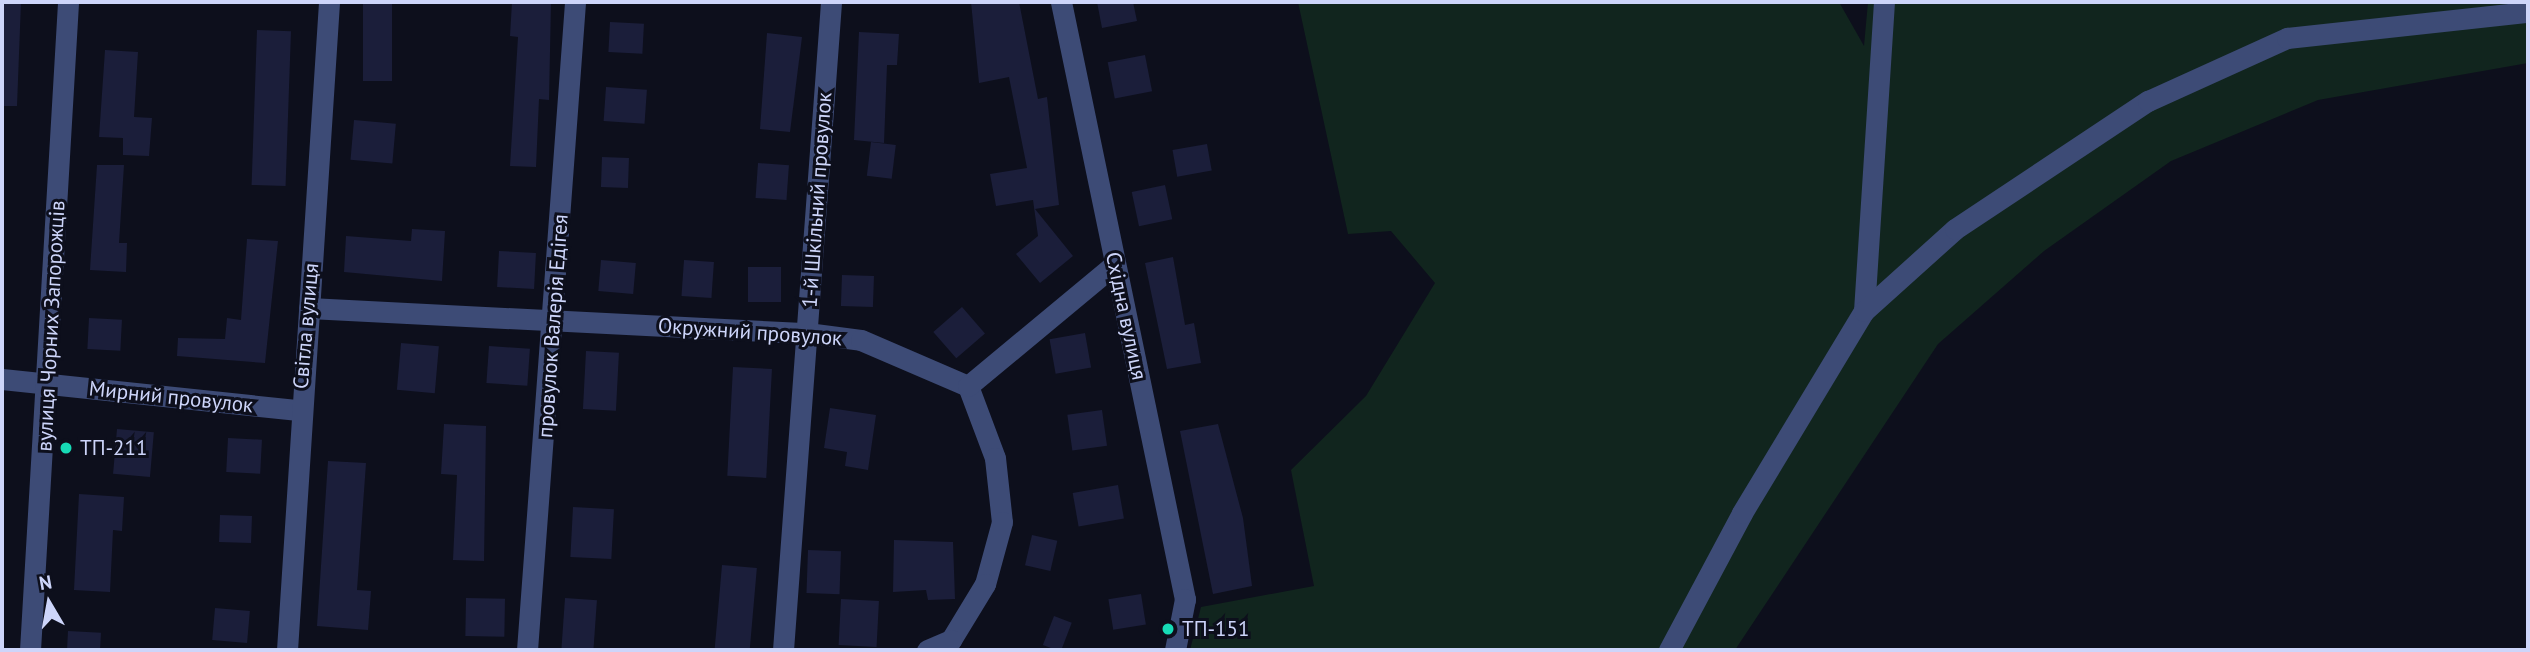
<!DOCTYPE html>
<html>
<head>
<meta charset="utf-8">
<style>
	body { margin:0 }
	#map { position:relative; width:2530px; height:652px; overflow:hidden; background:#0d0f1c; font-family:"PT Sans",sans-serif }
	div>[style] { position:absolute }
	.green>* { inset:0; background:#11251e }
	.building>* { inset:0; background:#1b1e3a; transform-origin:0 0 }
	.minor>* { height:21px; margin:-10.5px; padding:0 10.5px; transform-origin:10.5px; border-radius:10.5px; background:#3d4b76 }
	.dots>* { width:19px; height:19px; translate:-50% -50%; box-sizing:border-box; border:4px solid #0d0f1c; border-radius:50% }
	span { translate:-50% -50%; white-space:nowrap; text-align:center; line-height:1.15; -webkit-text-stroke:6px #0d0f1c; paint-order:stroke }
	.street-label { font-size:21px; color:#cdd5fa }
	.poi-label { font-size:21px; color:#cdd5fa }
	.left { translate:0 -50%; text-align:left }
	.frame { position:absolute; inset:0; border:4px solid #cdd5fa; pointer-events:none }
	.north { position:absolute; left:14px; top:568px; width:70px; height:70px; -webkit-text-stroke:5px #0d0f1c; paint-order:stroke; rotate:350deg; font-size:19px; font-weight:700; line-height:28px; text-align:center; color:#cdd5fa }
	.north::after { content:''; display:block; margin:auto; width:24px; height:32px; background:#cdd5fa; clip-path:polygon(50% 0,100% 100%,50% 72%,0 100%) }
</style>
</head>
<body>
<div id="map">
	<div class="green">
		<i style="clip-path:polygon(1298px 2px,1839px 2px,1864px 46px,1868px 2px,2528px 2px,2528px 63px,2318px 100px,2171px 161px,2044px 251px,1938px 344px,1735px 650px,1190px 650px,1201px 607px,1314px 586px,1291px 470px,1366px 396px,1435px 283px,1391px 231px,1348px 234px)"></i>
	</div>
	<div class="building">
		<i style="clip-path:polygon(2px 2px,21px 2px,17px 106px,2px 106px)"></i>
		<i style="left:363px;top:2px;width:29px;height:79px"></i>
		<i style="clip-path:polygon(512px 2px,551px 2px,549px 100px,539px 99px,536px 167px,510px 166px,518px 37px,510px 36px)"></i>
		<i style="clip-path:polygon(971px 2px,1019px 2px,1038px 99px,1047px 97px,1059px 205px,1035px 209px,1073px 256px,1040px 283px,1016px 254px,1038px 236px,1033px 200px,996px 206px,990px 174px,1027px 168px,1009px 77px,979px 83px)"></i>
		<i style="clip-path:polygon(1097px 2px,1133px 2px,1137px 21px,1102px 28px)"></i>
		<i style="left:610px;top:22px;width:34px;height:30px;rotate:3deg"></i>
		<i style="left:257px;top:30px;width:34px;height:155px;rotate:2deg"></i>
		<i style="clip-path:polygon(859px 32px,899px 34px,897px 65px,887px 65px,884px 143px,854px 140px)"></i>
		<i style="clip-path:polygon(767px 33px,802px 37px,790px 132px,760px 129px)"></i>
		<i style="clip-path:polygon(105px 50px,138px 52px,134px 117px,152px 118px,149px 156px,123px 155px,123px 138px,99px 137px)"></i>
		<i style="left:1145px;top:55px;width:37px;height:38px;rotate:79deg"></i>
		<i style="left:606px;top:87px;width:41px;height:34px;rotate:4deg"></i>
		<i style="left:354px;top:120px;width:42px;height:40px;rotate:5deg"></i>
		<i style="left:871px;top:142px;width:25px;height:34px;rotate:7deg"></i>
		<i style="left:1207px;top:144px;width:27px;height:35px;rotate:80deg"></i>
		<i style="left:602px;top:157px;width:27px;height:30px;rotate:2deg"></i>
		<i style="left:758px;top:163px;width:31px;height:35px;rotate:4deg"></i>
		<i style="clip-path:polygon(97px 165px,124px 165px,119px 243px,127px 243px,126px 272px,90px 270px)"></i>
		<i style="left:1165px;top:185px;width:35px;height:34px;rotate:78deg"></i>
		<i style="clip-path:polygon(412px 229px,445px 231px,442px 281px,344px 272px,346px 236px,411px 241px)"></i>
		<i style="clip-path:polygon(247px 239px,278px 241px,265px 363px,177px 356px,178px 338px,225px 339px,227px 318px,241px 320px)"></i>
		<i style="left:499px;top:251px;width:37px;height:36px;rotate:3deg"></i>
		<i style="clip-path:polygon(1173px 257px,1185px 325px,1194px 323px,1201px 363px,1167px 369px,1145px 263px)"></i>
		<i style="left:601px;top:260px;width:35px;height:31px;rotate:5deg"></i>
		<i style="left:684px;top:260px;width:30px;height:36px;rotate:4deg"></i>
		<i style="left:748px;top:267px;width:33px;height:35px"></i>
		<i style="left:842px;top:275px;width:32px;height:31px;rotate:2deg"></i>
		<i style="left:962px;top:307px;width:35px;height:38px;rotate:49deg"></i>
		<i style="left:89px;top:318px;width:33px;height:31px;rotate:3deg"></i>
		<i style="left:1085px;top:333px;width:35px;height:36px;rotate:80deg"></i>
		<i style="left:401px;top:343px;width:38px;height:47px;rotate:5deg"></i>
		<i style="left:489px;top:346px;width:41px;height:37px;rotate:4deg"></i>
		<i style="left:586px;top:351px;width:33px;height:58px;rotate:3deg"></i>
		<i style="left:733px;top:367px;width:39px;height:109px;rotate:3deg"></i>
		<i style="clip-path:polygon(830px 408px,876px 415px,868px 470px,845px 466px,847px 452px,824px 448px)"></i>
		<i style="left:1102px;top:410px;width:36px;height:35px;rotate:82deg"></i>
		<i style="clip-path:polygon(444px 424px,486px 426px,484px 561px,453px 560px,457px 475px,441px 474px)"></i>
		<i style="clip-path:polygon(1218px 424px,1243px 518px,1252px 586px,1213px 594px,1180px 431px)"></i>
		<i style="left:117px;top:429px;width:37px;height:45px;rotate:5deg"></i>
		<i style="left:228px;top:438px;width:34px;height:34px;rotate:3deg"></i>
		<i style="clip-path:polygon(328px 461px,366px 463px,357px 590px,371px 591px,368px 630px,317px 626px)"></i>
		<i style="left:1118px;top:485px;width:34px;height:46px;rotate:80deg"></i>
		<i style="clip-path:polygon(79px 494px,124px 497px,122px 531px,113px 530px,110px 592px,74px 590px)"></i>
		<i style="left:573px;top:507px;width:41px;height:50px;rotate:3deg"></i>
		<i style="left:220px;top:515px;width:32px;height:27px;rotate:2deg"></i>
		<i style="left:1032px;top:535px;width:26px;height:31px;rotate:13deg"></i>
		<i style="clip-path:polygon(894px 540px,953px 542px,955px 599px,928px 600px,926px 590px,893px 592px)"></i>
		<i style="left:808px;top:550px;width:33px;height:43px;rotate:2deg"></i>
		<i style="left:722px;top:565px;width:35px;height:85px;rotate:5deg"></i>
		<i style="left:1141px;top:594px;width:31px;height:33px;rotate:81deg"></i>
		<i style="left:466px;top:598px;width:39px;height:38px;rotate:1deg"></i>
		<i style="left:565px;top:598px;width:32px;height:50px;rotate:4deg"></i>
		<i style="left:841px;top:599px;width:38px;height:46px;rotate:3deg"></i>
		<i style="left:215px;top:608px;width:35px;height:32px;rotate:5deg"></i>
		<i style="left:1054px;top:616px;width:19px;height:31px;rotate:21deg"></i>
		<i style="left:68px;top:631px;width:33px;height:19px;rotate:3deg"></i>
	</div>
	<div class="minor">
		<i style="left:1061px;top:2px;width:610px;rotate:78.27deg"></i>
		<i style="left:1185px;top:599px;width:52px;rotate:101.1deg"></i>
		<i style="left:309px;top:308px;width:499px;rotate:2.9deg"></i>
		<i style="left:807px;top:333px;width:54px;rotate:7.4deg"></i>
		<i style="left:861px;top:340px;width:116px;rotate:23.3deg"></i>
		<i style="left:968px;top:386px;width:77px;rotate:69.4deg"></i>
		<i style="left:995px;top:458px;width:64px;rotate:83.8deg"></i>
		<i style="left:1002px;top:522px;width:64px;rotate:105.3deg"></i>
		<i style="left:985px;top:584px;width:66px;rotate:121.3deg"></i>
		<i style="left:951px;top:640px;width:26px;rotate:157deg"></i>
		<i style="left:1864px;top:311px;width:310px;rotate:-86.3deg"></i>
		<i style="left:2px;top:379px;width:298px;rotate:6deg"></i>
		<i style="left:968px;top:386px;width:191px;rotate:-39.7deg"></i>
		<i style="left:30px;top:650px;width:649px;rotate:-86.64deg"></i>
		<i style="left:287px;top:650px;width:649px;rotate:-86.29deg"></i>
		<i style="left:527px;top:650px;width:650px;rotate:-85.76deg"></i>
		<i style="left:783px;top:650px;width:650px;rotate:-85.76deg"></i>
		<i style="left:1669px;top:650px;width:155px;rotate:-61.9deg"></i>
		<i style="left:1742px;top:513px;width:236px;rotate:-58.9deg"></i>
		<i style="left:1864px;top:311px;width:122px;rotate:-42deg"></i>
		<i style="left:1955px;top:229px;width:232px;rotate:-33.6deg"></i>
		<i style="left:2148px;top:101px;width:153px;rotate:-24.4deg"></i>
		<i style="left:2287px;top:38px;width:242px;rotate:-6.2deg"></i>
	</div>
	<div class="dots">
		<i style="left:66px;top:448px;background:#17dbb6"></i>
		<i style="left:1168px;top:629px;background:#17dbb6"></i>
	</div>
	<div class="street-label">
		<span style="left:817px;top:200px;rotate:-86deg">1-й Шкільний провулок</span>
		<span style="left:1126px;top:316px;rotate:78deg">Східна вулиця</span>
		<span style="left:51px;top:326px;rotate:-87deg">вулиця Чорних Запорожців</span>
		<span style="left:306px;top:326px;rotate:-85deg">Світла вулиця</span>
		<span style="left:553px;top:326px;rotate:-86deg">провулок Валерія Едігея</span>
		<span style="left:750px;top:332px;rotate:4deg">Окружний провулок</span>
		<span style="left:171px;top:397px;rotate:6deg">Мирний провулок</span>
	</div>
	<div class="poi-label">
		<span class="left" style="left:80px;top:448px">ТП-211</span>
		<span class="left" style="left:1182px;top:629px">ТП-151</span>
	</div>
	<div class="frame"></div>
	<div class="north">N</div>
</div>
</body>
</html>
